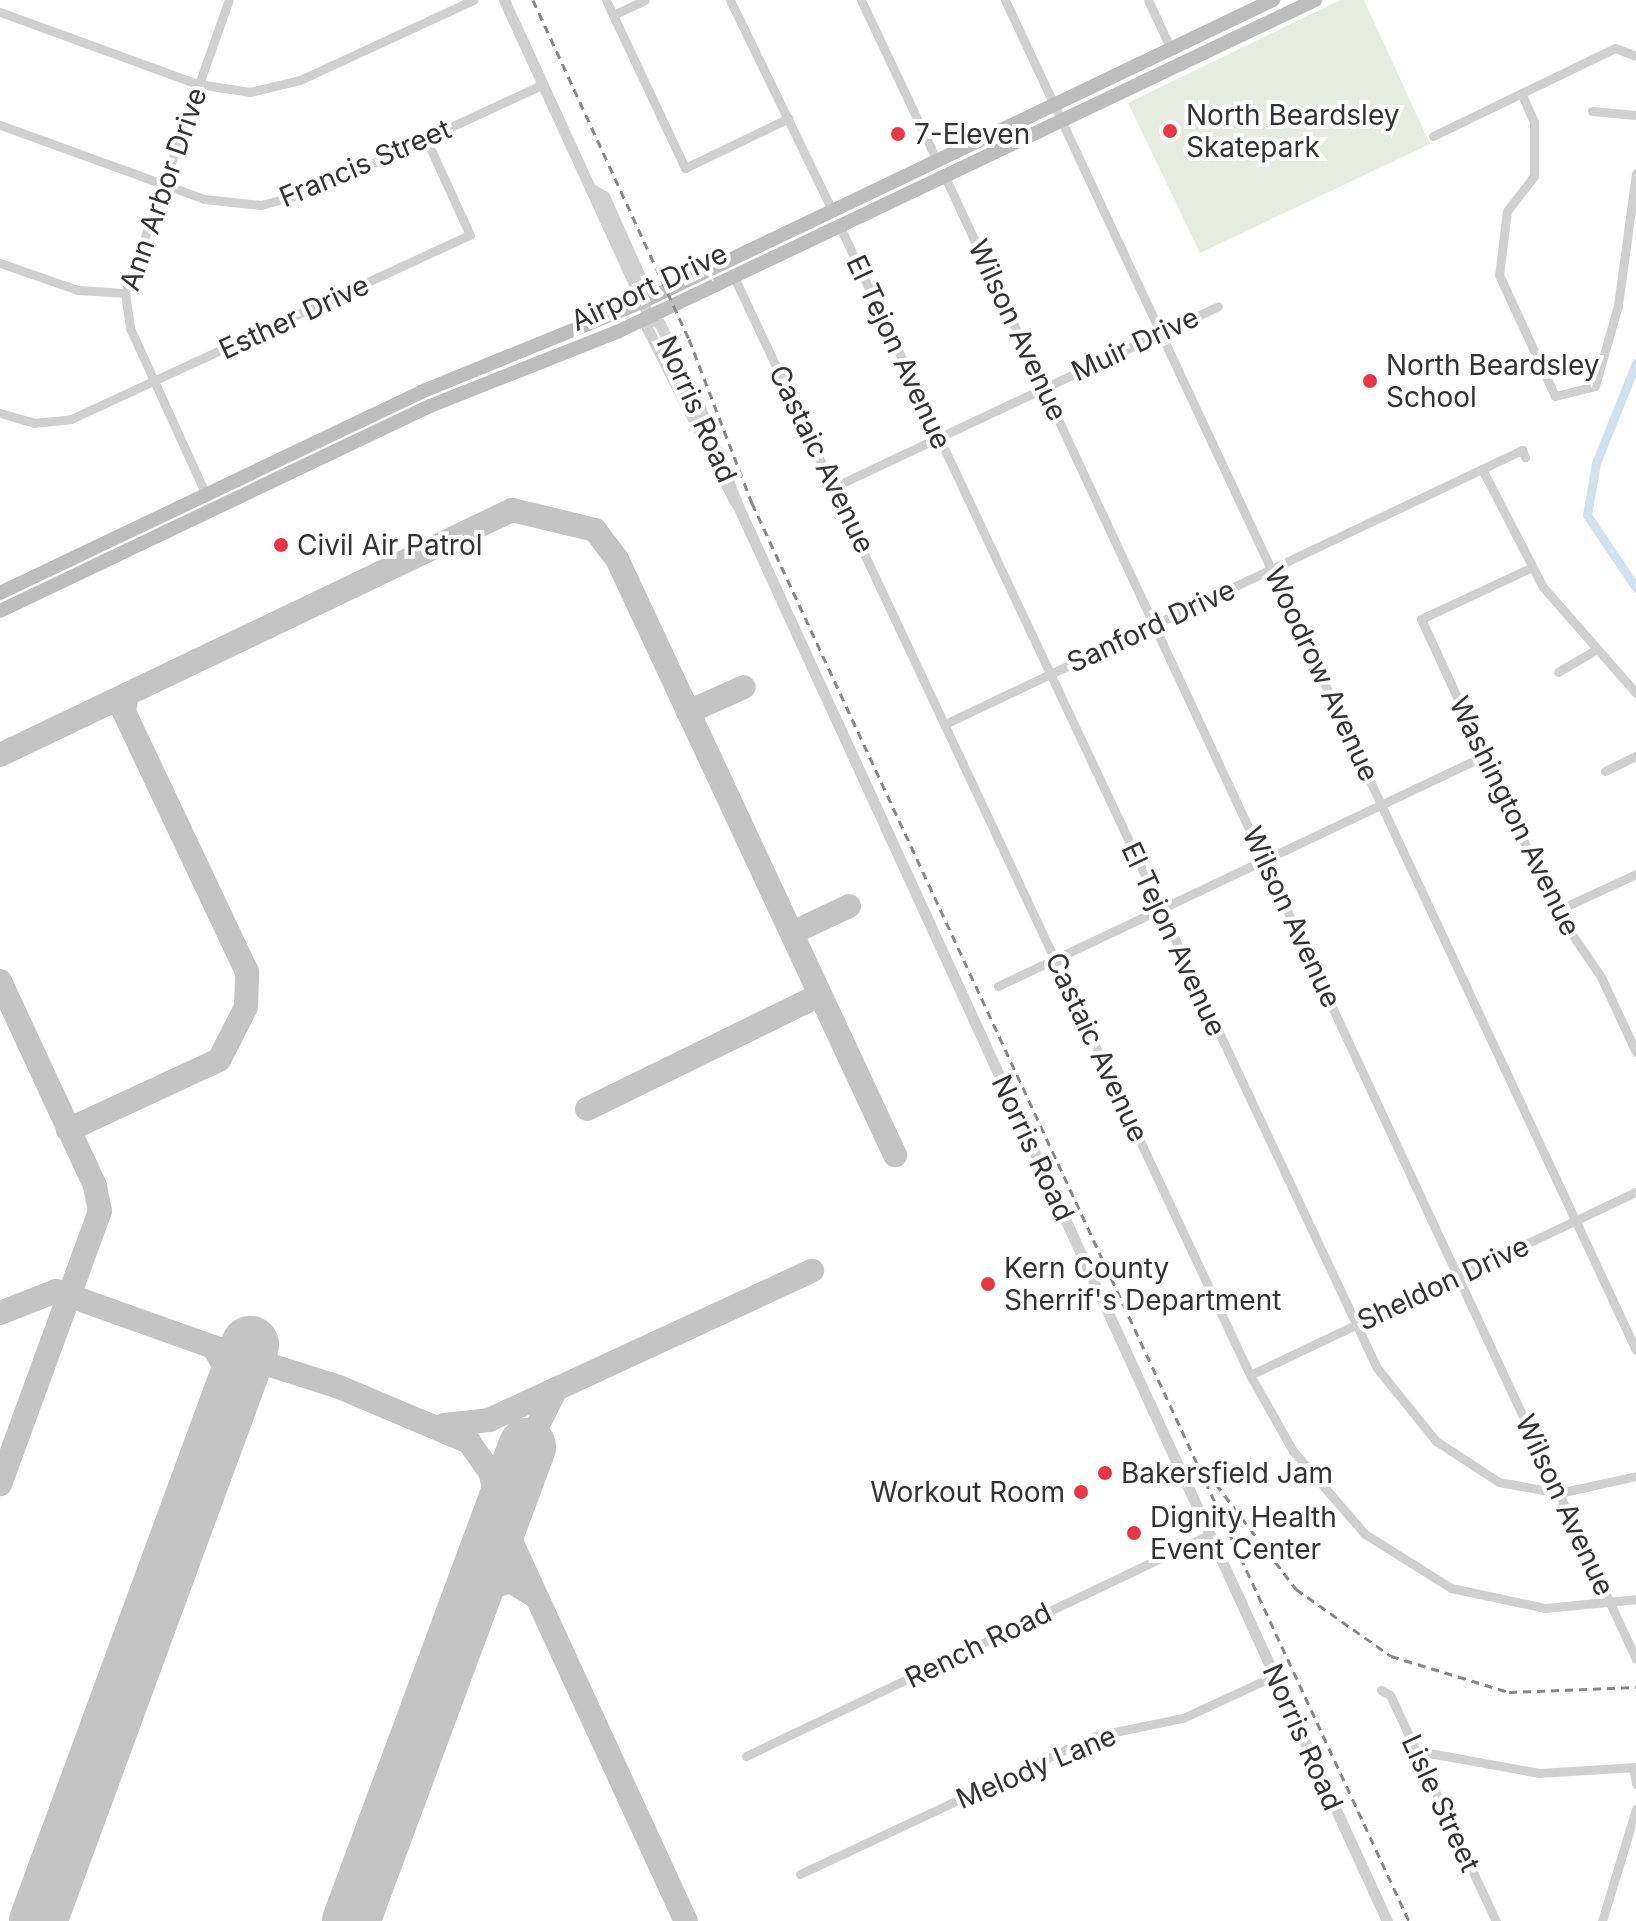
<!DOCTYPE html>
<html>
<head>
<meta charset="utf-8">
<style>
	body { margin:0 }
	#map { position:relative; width:1636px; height:1921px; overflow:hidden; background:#fff; font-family:Inter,sans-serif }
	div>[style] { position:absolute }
	.green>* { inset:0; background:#e6ecdf }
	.canal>* { height:9px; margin:-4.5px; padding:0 4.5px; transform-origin:4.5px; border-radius:4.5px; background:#cfe2ee }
	.taxiway>* { height:24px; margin:-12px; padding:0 12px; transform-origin:12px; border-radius:12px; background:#c4c4c4 }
	.runway>* { height:58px; margin:-29px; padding:0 29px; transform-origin:29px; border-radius:29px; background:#c4c4c4 }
	.minor>* { height:9px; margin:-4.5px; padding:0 4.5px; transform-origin:4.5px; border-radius:4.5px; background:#d0d0d0 }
	.tertiary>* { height:11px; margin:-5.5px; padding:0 5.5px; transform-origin:5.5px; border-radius:5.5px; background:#d0d0d0 }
	.secondary>* { height:14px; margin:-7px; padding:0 7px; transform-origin:7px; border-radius:7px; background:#bdbdbd }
	.rail>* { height:3px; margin-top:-1.5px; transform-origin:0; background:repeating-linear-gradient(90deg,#888 0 8px,transparent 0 14px) }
	.dots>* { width:22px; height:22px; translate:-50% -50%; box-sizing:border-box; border:4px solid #fff; border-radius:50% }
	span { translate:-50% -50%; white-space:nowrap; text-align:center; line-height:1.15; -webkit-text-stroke:8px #fff; paint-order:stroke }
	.poi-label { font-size:28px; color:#333 }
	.left { translate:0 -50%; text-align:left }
	.right { translate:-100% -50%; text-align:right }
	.street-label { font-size:28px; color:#333 }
</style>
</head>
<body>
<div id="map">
	<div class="green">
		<i style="clip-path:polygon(1340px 0,1364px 0,1430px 144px,1200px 253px,1128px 103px)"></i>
	</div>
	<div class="canal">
		<i style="left:1636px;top:363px;width:108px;rotate:111.8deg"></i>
		<i style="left:1596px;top:463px;width:53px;rotate:99.8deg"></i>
		<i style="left:1587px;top:515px;width:88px;rotate:56.1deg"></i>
	</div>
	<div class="taxiway">
		<i style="left:688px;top:712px;width:61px;rotate:-24.1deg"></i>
		<i style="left:0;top:755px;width:568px;rotate:-25.57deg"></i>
		<i style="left:512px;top:510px;width:85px;rotate:13.5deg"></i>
		<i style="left:595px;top:530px;width:36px;rotate:53deg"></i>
		<i style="left:617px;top:559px;width:658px;rotate:64.99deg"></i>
		<i style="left:792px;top:933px;width:63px;rotate:-25.3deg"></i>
		<i style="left:0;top:981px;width:226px;rotate:65.1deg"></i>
		<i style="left:95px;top:1186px;width:25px;rotate:79deg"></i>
		<i style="left:100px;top:1211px;width:291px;rotate:110.1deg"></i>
		<i style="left:587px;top:1109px;width:259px;rotate:-26.1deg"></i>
		<i style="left:68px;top:1130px;width:166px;rotate:-24.9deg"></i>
		<i style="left:219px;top:1060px;width:59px;rotate:-63deg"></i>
		<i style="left:246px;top:1007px;width:35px;rotate:-88deg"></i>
		<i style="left:247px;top:972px;width:288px;rotate:-115.3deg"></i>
		<i style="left:124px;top:712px;width:18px;rotate:-81deg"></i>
		<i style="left:0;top:1313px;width:60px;rotate:-21.4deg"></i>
		<i style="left:56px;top:1291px;width:167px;rotate:19.6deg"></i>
		<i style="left:444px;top:1425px;width:45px;rotate:-6.3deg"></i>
		<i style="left:489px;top:1420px;width:356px;rotate:-24.8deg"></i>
		<i style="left:212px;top:1444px;width:66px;rotate:-71.6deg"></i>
		<i style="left:233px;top:1381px;width:39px;rotate:-120deg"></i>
		<i style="left:213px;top:1347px;width:132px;rotate:17.6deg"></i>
		<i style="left:339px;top:1387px;width:141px;rotate:22.9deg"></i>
		<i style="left:469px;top:1442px;width:37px;rotate:55deg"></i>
		<i style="left:490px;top:1472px;width:58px;rotate:75deg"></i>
		<i style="left:505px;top:1528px;width:433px;rotate:65.3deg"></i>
		<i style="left:527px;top:1447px;width:65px;rotate:-63.4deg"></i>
		<i style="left:468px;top:1602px;width:98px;rotate:-72.9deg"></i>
		<i style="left:441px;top:1682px;width:97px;rotate:-67.7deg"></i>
		<i style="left:478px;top:1592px;width:34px;rotate:-19deg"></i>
		<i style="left:510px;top:1581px;width:29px;rotate:31deg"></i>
	</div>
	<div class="runway">
		<i style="left:38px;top:1921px;width:614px;rotate:-69.79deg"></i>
		<i style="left:351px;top:1921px;width:506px;rotate:-69.63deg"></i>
	</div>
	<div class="minor">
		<i style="left:606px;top:0;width:186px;rotate:64.8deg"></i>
		<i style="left:685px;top:168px;width:115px;rotate:-25.7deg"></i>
		<i style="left:730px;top:0;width:233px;rotate:64.1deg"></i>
		<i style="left:861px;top:0;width:178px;rotate:64.7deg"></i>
		<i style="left:1005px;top:0;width:1490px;rotate:64.95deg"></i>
		<i style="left:1148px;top:0;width:54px;rotate:64.9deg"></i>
		<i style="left:0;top:12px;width:211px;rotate:20deg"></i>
		<i style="left:198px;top:84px;width:53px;rotate:8.7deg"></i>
		<i style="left:250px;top:92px;width:51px;rotate:-13.5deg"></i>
		<i style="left:300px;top:80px;width:191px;rotate:-24.8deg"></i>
		<i style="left:613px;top:15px;width:35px;rotate:-25deg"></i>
		<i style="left:1522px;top:95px;width:30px;rotate:66deg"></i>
		<i style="left:1534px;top:122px;width:54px;rotate:90deg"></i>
		<i style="left:1534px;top:176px;width:44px;rotate:127.6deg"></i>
		<i style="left:1507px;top:211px;width:64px;rotate:97.1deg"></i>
		<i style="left:1499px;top:275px;width:133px;rotate:65.2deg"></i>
		<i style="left:1555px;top:396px;width:41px;rotate:-14deg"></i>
		<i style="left:1595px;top:386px;width:84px;rotate:-74.1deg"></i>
		<i style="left:1618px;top:305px;width:133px;rotate:-82.2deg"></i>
		<i style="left:1592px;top:111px;width:44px;rotate:5.2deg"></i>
		<i style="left:0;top:125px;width:217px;rotate:19.9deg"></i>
		<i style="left:204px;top:199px;width:57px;rotate:6deg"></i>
		<i style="left:261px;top:205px;width:54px;rotate:-15.1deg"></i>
		<i style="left:313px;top:191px;width:254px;rotate:-24.9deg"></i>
		<i style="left:1433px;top:136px;width:202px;rotate:-25.8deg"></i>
		<i style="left:1615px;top:48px;width:22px;rotate:21deg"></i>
		<i style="left:945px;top:177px;width:1635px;rotate:65deg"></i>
		<i style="left:840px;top:227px;width:1261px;rotate:64.8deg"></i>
		<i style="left:1377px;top:1368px;width:94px;rotate:51.1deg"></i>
		<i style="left:1436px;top:1441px;width:75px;rotate:33.1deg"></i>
		<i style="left:1499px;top:1482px;width:61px;rotate:10.4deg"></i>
		<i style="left:1559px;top:1493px;width:79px;rotate:-12.4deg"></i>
		<i style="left:0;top:263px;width:83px;rotate:19.1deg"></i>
		<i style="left:78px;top:290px;width:47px;rotate:3.7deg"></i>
		<i style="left:734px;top:277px;width:1213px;rotate:64.83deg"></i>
		<i style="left:1250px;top:1375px;width:87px;rotate:60.5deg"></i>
		<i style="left:1293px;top:1451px;width:110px;rotate:49.1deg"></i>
		<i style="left:1365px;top:1534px;width:102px;rotate:32.1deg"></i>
		<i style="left:1451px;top:1588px;width:96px;rotate:12deg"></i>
		<i style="left:1545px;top:1608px;width:91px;rotate:-5.6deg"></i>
		<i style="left:0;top:413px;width:35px;rotate:16deg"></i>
		<i style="left:34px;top:423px;width:37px;rotate:-6deg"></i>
		<i style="left:71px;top:419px;width:439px;rotate:-24.8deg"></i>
		<i style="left:470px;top:235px;width:106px;rotate:-114.6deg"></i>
		<i style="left:1482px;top:469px;width:133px;rotate:62.7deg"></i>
		<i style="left:1543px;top:587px;width:141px;rotate:48.7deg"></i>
		<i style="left:836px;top:486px;width:422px;rotate:-25.2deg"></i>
		<i style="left:207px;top:497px;width:186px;rotate:-114.5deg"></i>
		<i style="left:130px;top:328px;width:35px;rotate:-98deg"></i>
		<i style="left:125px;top:293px;width:311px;rotate:-70.5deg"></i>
		<i style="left:1530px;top:568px;width:120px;rotate:154.9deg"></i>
		<i style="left:1421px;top:619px;width:322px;rotate:65.2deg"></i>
		<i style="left:1556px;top:911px;width:80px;rotate:55.7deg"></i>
		<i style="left:1601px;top:977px;width:83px;rotate:65deg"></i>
		<i style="left:1558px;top:672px;width:45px;rotate:-30.5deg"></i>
		<i style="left:947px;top:723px;width:637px;rotate:-25.4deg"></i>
		<i style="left:1522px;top:450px;width:8px;rotate:67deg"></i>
		<i style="left:1605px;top:771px;width:34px;rotate:-26deg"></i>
		<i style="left:1556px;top:911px;width:88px;rotate:-24.8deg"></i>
		<i style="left:998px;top:986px;width:538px;rotate:-25.33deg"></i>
		<i style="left:1250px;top:1375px;width:427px;rotate:-25.4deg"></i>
		<i style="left:1381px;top:1690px;width:10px;rotate:29deg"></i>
		<i style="left:1390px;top:1695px;width:250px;rotate:64.9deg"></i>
		<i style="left:1418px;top:1751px;width:123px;rotate:10.3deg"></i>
		<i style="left:1539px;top:1773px;width:97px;rotate:-3.5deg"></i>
		<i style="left:746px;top:1756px;width:515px;rotate:-25.52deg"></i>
		<i style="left:1633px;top:1767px;width:17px;rotate:80deg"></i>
		<i style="left:800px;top:1874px;width:326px;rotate:-25.1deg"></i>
		<i style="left:1095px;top:1736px;width:90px;rotate:-11.6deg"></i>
		<i style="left:1183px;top:1718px;width:102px;rotate:-24.8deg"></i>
		<i style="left:1602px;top:1921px;width:117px;rotate:-73.1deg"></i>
	</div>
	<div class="tertiary">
		<i style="left:504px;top:0;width:349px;rotate:65.4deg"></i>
		<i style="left:649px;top:317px;width:11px;rotate:100deg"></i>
		<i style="left:647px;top:328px;width:195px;rotate:63.2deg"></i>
		<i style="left:590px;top:188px;width:16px;rotate:30deg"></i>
		<i style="left:604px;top:196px;width:105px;rotate:65.9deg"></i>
		<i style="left:647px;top:292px;width:11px;rotate:117deg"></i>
		<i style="left:649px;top:317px;width:13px;rotate:32deg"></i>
		<i style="left:660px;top:324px;width:90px;rotate:64.3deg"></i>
		<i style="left:699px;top:405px;width:108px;rotate:68.9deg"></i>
		<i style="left:738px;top:506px;width:1557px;rotate:65.36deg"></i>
	</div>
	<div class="secondary">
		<i style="left:0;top:593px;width:467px;rotate:-25.5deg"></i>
		<i style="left:421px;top:392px;width:239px;rotate:-22.2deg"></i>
		<i style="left:642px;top:302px;width:700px;rotate:-25.58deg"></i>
		<i style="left:0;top:611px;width:476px;rotate:-25.5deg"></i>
		<i style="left:430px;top:406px;width:203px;rotate:-21.6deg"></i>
		<i style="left:619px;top:331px;width:771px;rotate:-25.43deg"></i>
	</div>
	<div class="rail">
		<i style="left:533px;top:0;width:373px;rotate:65.3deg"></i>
		<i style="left:689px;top:339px;width:176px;rotate:69deg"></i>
		<i style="left:752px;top:503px;width:1563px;rotate:65.14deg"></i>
		<i style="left:1216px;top:1484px;width:132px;rotate:52.7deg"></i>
		<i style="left:1296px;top:1589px;width:116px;rotate:35.2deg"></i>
		<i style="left:1391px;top:1656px;width:123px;rotate:17deg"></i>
		<i style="left:1509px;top:1692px;width:127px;rotate:-2.3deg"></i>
	</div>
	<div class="dots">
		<i style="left:1170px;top:131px;background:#e63946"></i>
		<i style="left:898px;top:134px;background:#e63946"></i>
		<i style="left:1370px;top:381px;background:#e63946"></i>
		<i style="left:281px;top:545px;background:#e63946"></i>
		<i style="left:988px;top:1284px;background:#e63946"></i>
		<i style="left:1105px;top:1473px;background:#e63946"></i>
		<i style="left:1081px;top:1492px;background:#e63946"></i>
		<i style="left:1134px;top:1533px;background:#e63946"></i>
	</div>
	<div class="poi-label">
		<span class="left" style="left:1186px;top:131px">North Beardsley<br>Skatepark</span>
		<span class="left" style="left:914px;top:134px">7-Eleven</span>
		<span class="left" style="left:1386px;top:381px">North Beardsley<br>School</span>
		<span class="left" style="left:297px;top:545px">Civil Air Patrol</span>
		<span class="left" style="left:1004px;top:1284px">Kern County<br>Sherrif's Department</span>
		<span class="left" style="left:1121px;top:1473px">Bakersfield Jam</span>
		<span class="right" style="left:1065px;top:1492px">Workout Room</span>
		<span class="left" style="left:1150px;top:1533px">Dignity Health<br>Event Center</span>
	</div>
	<div class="street-label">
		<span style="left:365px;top:163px;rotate:-23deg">Francis Street</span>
		<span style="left:163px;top:189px;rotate:-71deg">Ann Arbor Drive</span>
		<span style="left:649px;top:287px;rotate:-25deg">Airport Drive</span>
		<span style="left:294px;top:317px;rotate:-25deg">Esther Drive</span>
		<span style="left:1018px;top:330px;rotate:65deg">Wilson Avenue</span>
		<span style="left:1135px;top:344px;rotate:-25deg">Muir Drive</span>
		<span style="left:899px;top:352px;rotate:65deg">El Tejon Avenue</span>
		<span style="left:697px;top:409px;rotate:66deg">Norris Road</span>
		<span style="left:822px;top:459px;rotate:64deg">Castaic Avenue</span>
		<span style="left:1151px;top:626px;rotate:-25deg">Sanford Drive</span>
		<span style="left:1322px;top:674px;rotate:65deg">Woodrow Avenue</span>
		<span style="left:1515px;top:816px;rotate:64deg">Washington Avenue</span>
		<span style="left:1292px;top:917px;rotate:65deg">Wilson Avenue</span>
		<span style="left:1174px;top:939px;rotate:65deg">El Tejon Avenue</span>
		<span style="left:1097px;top:1047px;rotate:65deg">Castaic Avenue</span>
		<span style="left:1033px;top:1148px;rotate:65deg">Norris Road</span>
		<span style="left:1443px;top:1283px;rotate:-25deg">Sheldon Drive</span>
		<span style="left:1565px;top:1505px;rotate:65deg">Wilson Avenue</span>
		<span style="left:978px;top:1645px;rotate:-26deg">Rench Road</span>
		<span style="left:1303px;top:1737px;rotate:66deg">Norris Road</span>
		<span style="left:1036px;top:1767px;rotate:-23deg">Melody Lane</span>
		<span style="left:1441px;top:1803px;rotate:65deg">Lisle Street</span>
	</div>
</div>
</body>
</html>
